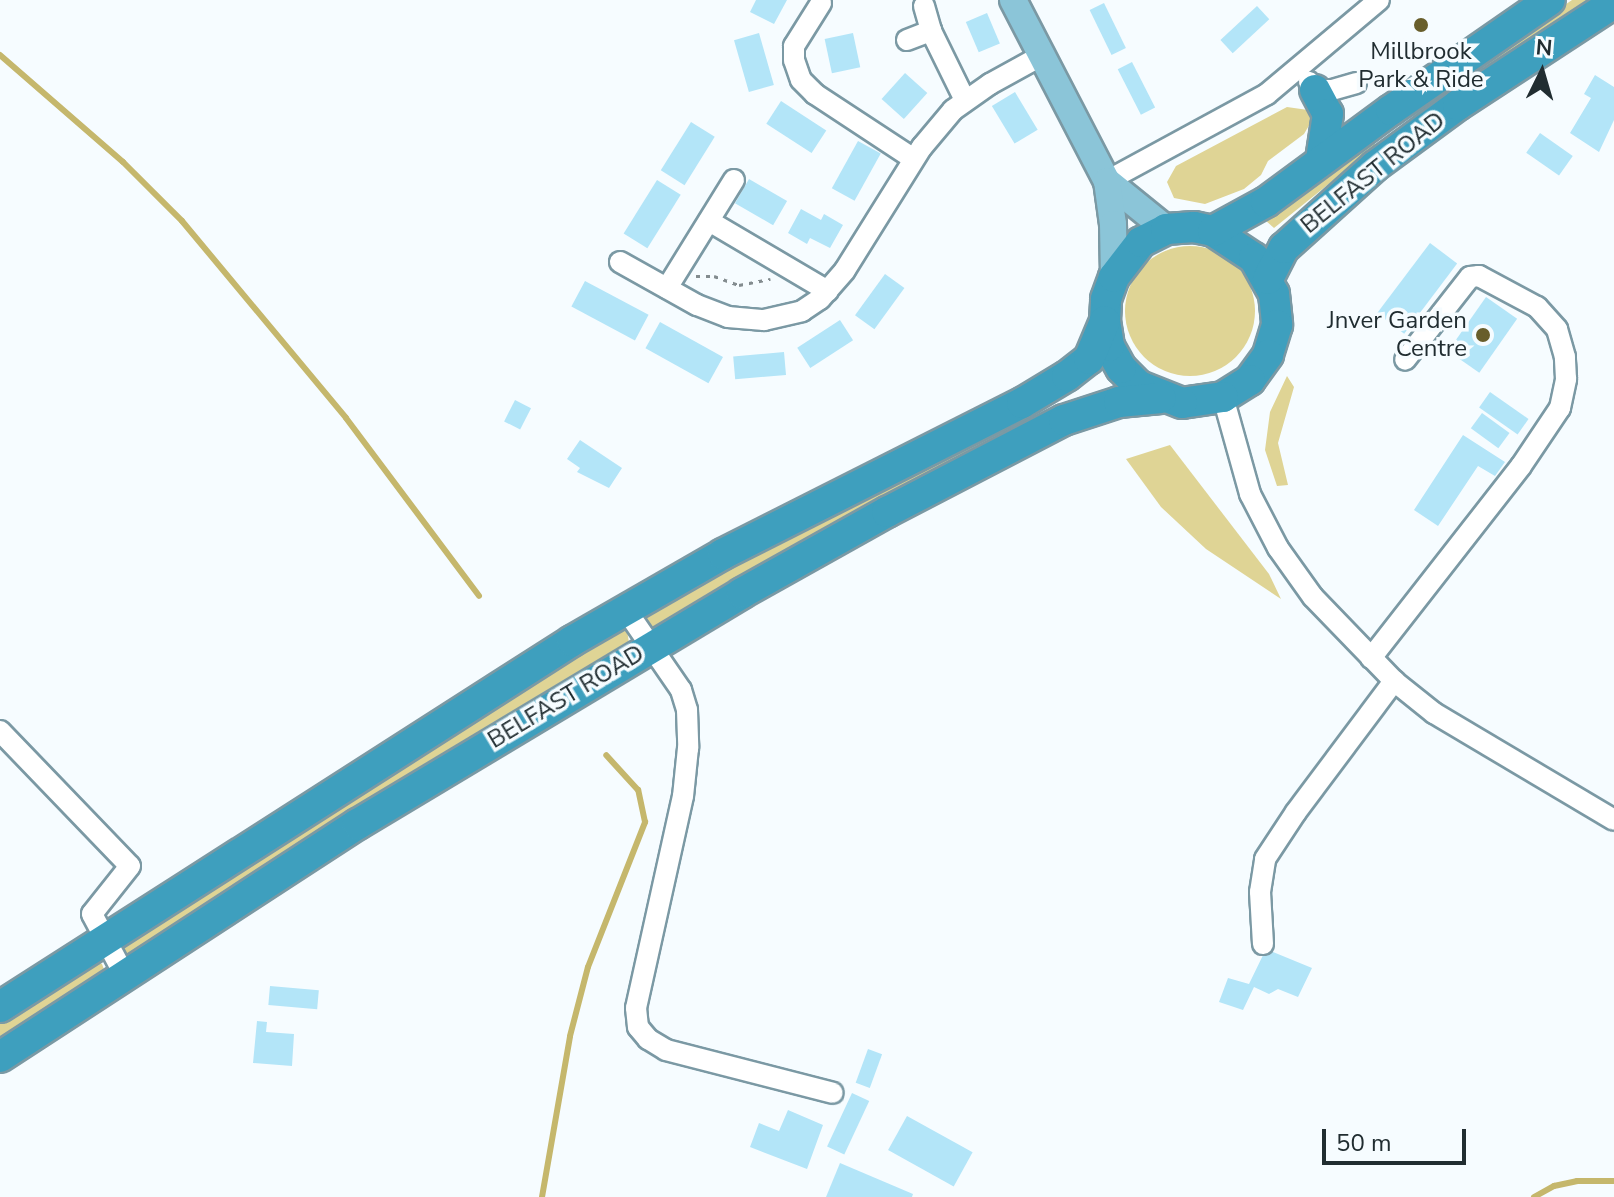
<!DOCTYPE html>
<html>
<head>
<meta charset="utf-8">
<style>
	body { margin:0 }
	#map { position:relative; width:1614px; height:1197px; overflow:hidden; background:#f6fcff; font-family:"Nunito Sans",sans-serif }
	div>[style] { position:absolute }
	.green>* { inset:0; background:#dfd495 }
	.round { border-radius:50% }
	.stream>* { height:6px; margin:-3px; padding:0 3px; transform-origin:3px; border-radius:3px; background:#c5b76c }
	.building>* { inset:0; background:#b3e5f8; transform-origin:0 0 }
	.path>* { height:3px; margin-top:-1.5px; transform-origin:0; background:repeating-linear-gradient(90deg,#838c8f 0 4px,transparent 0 10px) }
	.roads { filter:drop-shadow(2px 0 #7b99a4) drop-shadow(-2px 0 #7b99a4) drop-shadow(0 2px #7b99a4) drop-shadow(0 -2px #7b99a4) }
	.minor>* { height:20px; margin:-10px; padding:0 10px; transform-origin:10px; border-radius:10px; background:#fff }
	.major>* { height:26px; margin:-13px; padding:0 13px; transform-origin:13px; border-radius:13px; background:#8bc5d8 }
	.highway>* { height:30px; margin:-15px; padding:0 15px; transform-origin:15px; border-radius:15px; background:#3e9fbe }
	.dots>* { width:22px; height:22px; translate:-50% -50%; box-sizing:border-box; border:4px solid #f6fcff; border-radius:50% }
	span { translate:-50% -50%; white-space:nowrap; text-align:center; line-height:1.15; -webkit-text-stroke:7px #f6fcff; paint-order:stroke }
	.poi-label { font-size:24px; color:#212d31 }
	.right { translate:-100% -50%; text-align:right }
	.street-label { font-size:24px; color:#212d31 }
	.north { position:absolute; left:1502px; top:32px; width:80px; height:80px; -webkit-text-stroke:6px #f6fcff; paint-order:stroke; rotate:5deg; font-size:22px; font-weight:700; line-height:32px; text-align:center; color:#212d31 }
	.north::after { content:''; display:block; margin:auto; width:28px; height:36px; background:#212d31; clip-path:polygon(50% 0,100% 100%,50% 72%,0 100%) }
	.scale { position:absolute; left:1322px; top:1129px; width:144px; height:36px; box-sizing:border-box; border:4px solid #212d31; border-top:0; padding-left:10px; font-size:24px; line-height:28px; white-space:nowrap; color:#212d31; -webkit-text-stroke:6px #f6fcff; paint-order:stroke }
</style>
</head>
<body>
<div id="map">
	<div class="green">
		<i style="clip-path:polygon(1572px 0,1601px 0,1415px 119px,1409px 112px)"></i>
		<i style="clip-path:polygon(1287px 107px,1308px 110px,1311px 122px,1304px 134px,1268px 161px,1261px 175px,1244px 189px,1205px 204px,1174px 198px,1167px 182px,1176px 166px)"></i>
		<i style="clip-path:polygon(1372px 138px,1376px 146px,1274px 228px,1265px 220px)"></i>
		<i class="round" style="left:1125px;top:246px;width:130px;height:130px"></i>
		<i style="clip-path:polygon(1287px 376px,1294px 387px,1278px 443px,1288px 485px,1277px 486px,1265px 450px,1270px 412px)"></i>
		<i style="clip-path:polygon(1024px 419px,1029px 425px,659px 627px,646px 628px,645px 613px,861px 496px)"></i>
		<i style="clip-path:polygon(1170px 445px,1269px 574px,1281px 599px,1206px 549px,1161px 507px,1126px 459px)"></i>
		<i style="clip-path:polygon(619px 627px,627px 630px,629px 643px,128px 957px,123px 952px,123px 939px)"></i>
		<i style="clip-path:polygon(94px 961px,102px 964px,105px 972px,0 1044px,0 1021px)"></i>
	</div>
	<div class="stream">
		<i style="left:0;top:55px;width:163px;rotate:41deg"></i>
		<i style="left:123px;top:162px;width:83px;rotate:45deg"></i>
		<i style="left:182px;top:221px;width:256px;rotate:50.2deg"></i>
		<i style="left:346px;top:418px;width:222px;rotate:53.2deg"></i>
		<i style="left:542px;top:1197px;width:163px;rotate:-80.1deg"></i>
		<i style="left:570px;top:1036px;width:71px;rotate:-75.4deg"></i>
		<i style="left:588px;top:967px;width:156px;rotate:-68.5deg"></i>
		<i style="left:645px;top:822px;width:33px;rotate:-102deg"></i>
		<i style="left:638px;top:790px;width:47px;rotate:-132.4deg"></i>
		<i style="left:1534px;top:1197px;width:23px;rotate:-29deg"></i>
		<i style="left:1554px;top:1186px;width:24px;rotate:-12deg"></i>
		<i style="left:1577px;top:1181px;width:37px"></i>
	</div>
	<div class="building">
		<i style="clip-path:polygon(756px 0,787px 0,774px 24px,750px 12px)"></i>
		<i style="left:1104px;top:3px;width:50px;height:16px;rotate:64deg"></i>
		<i style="left:1257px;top:6px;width:18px;height:50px;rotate:47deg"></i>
		<i style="left:987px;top:13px;width:33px;height:23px;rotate:67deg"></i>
		<i style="left:759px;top:33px;width:54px;height:26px;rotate:74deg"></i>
		<i style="left:853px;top:33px;width:35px;height:29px;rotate:78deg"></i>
		<i style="left:1132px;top:62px;width:51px;height:16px;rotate:63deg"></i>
		<i style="left:905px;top:73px;width:30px;height:35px;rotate:42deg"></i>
		<i style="clip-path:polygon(1595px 75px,1614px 87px,1614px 120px,1599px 152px,1570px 133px,1591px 98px,1584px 94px)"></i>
		<i style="left:1015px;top:92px;width:44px;height:27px;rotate:59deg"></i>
		<i style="left:781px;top:101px;width:54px;height:27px;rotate:33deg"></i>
		<i style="left:691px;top:122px;width:28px;height:57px;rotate:32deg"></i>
		<i style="left:1540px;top:133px;width:40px;height:24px;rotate:35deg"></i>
		<i style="left:858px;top:141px;width:26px;height:54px;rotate:29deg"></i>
		<i style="left:749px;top:179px;width:44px;height:28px;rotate:30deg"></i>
		<i style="left:657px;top:180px;width:28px;height:63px;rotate:32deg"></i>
		<i style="clip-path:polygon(801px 209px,821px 220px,824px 214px,843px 225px,830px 248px,810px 238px,807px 244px,788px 233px)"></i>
		<i style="left:1430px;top:243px;width:34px;height:88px;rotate:37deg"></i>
		<i style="left:885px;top:274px;width:24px;height:51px;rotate:36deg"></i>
		<i style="left:585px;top:281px;width:72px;height:29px;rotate:28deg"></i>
		<i style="left:1486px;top:297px;width:38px;height:66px;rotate:35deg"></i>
		<i style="left:840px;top:320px;width:24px;height:51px;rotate:57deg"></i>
		<i style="left:660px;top:322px;width:72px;height:30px;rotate:29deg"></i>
		<i style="left:784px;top:352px;width:23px;height:51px;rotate:85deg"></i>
		<i style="left:1490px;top:392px;width:47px;height:19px;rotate:35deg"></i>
		<i style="left:515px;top:400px;width:18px;height:24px;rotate:27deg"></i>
		<i style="left:1482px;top:413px;width:34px;height:19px;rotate:36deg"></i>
		<i style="clip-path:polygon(1463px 435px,1505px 462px,1495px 476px,1478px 466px,1438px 526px,1414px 510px)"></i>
		<i style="clip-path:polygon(580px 440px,622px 468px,609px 488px,577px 472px,580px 468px,567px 459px)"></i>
		<i style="clip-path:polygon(1266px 949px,1312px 968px,1298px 997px,1278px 989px,1269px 994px,1254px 987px,1243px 1010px,1219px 1002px,1228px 978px,1249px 984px)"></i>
		<i style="left:270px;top:986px;width:49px;height:19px;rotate:5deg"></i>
		<i style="clip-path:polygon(257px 1021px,267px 1022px,266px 1032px,294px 1034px,292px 1066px,253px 1063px)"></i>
		<i style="left:868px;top:1049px;width:15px;height:36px;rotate:20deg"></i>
		<i style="left:852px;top:1093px;width:19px;height:59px;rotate:25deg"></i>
		<i style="clip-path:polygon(788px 1110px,823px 1125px,807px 1169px,750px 1147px,759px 1123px,779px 1131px)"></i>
		<i style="left:907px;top:1116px;width:75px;height:39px;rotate:29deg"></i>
		<i style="clip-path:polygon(840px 1163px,913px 1194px,912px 1197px,826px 1197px)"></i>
	</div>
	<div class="path">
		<i style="left:696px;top:276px;width:18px"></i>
		<i style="left:714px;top:276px;width:27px;rotate:20deg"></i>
		<i style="left:739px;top:285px;width:32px;rotate:-11deg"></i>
	</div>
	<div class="roads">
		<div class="minor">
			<i style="left:821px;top:3px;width:51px;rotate:122.1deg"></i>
			<i style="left:794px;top:46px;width:14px;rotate:90deg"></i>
			<i style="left:794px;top:60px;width:21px;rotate:71deg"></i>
			<i style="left:801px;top:80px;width:20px;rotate:45deg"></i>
			<i style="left:815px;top:94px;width:118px;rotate:33.3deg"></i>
			<i style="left:924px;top:6px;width:26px;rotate:74deg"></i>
			<i style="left:931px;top:31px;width:77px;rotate:63.8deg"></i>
			<i style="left:907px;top:40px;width:26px;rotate:-21deg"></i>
			<i style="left:1309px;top:82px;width:10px;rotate:53deg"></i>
			<i style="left:1315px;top:90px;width:17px"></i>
			<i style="left:1332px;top:90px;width:25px;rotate:-16deg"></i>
			<i style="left:1107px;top:181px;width:182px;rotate:-28.5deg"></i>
			<i style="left:1267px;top:94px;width:146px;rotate:-40deg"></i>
			<i style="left:709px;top:221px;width:138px;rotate:30.5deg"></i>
			<i style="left:620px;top:262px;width:88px;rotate:29.2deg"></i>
			<i style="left:697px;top:305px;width:33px;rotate:21deg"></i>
			<i style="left:728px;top:317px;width:36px;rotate:5deg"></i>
			<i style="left:764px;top:320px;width:39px;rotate:-13deg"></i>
			<i style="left:802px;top:311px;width:22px;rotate:-34deg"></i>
			<i style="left:820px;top:299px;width:38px;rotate:-49deg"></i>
			<i style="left:845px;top:270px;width:145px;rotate:-58deg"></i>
			<i style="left:922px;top:147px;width:48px;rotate:-50deg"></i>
			<i style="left:953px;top:110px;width:45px;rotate:-35.1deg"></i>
			<i style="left:990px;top:84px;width:58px;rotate:-28.8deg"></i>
			<i style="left:667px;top:288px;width:127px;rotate:-58.2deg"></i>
			<i style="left:1223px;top:397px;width:101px;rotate:74.4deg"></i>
			<i style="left:1250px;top:494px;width:61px;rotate:62.6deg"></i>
			<i style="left:1278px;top:548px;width:60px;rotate:54.5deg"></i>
			<i style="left:1313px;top:597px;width:117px;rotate:46deg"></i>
			<i style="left:1394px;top:681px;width:51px;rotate:38.7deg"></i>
			<i style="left:1434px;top:713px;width:209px;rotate:30.7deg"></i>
			<i style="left:626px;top:610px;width:97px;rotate:55.5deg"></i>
			<i style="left:681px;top:690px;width:21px;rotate:73deg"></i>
			<i style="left:687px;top:710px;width:38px;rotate:88deg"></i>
			<i style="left:688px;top:748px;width:48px;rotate:95.9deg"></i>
			<i style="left:683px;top:796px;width:217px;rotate:102.5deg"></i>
			<i style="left:636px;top:1008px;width:19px;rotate:84deg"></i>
			<i style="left:638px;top:1027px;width:16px;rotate:50deg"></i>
			<i style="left:648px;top:1039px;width:21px;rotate:31deg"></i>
			<i style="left:666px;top:1050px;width:172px;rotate:14.4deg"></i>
			<i style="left:1371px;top:658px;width:244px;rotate:-52deg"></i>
			<i style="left:1521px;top:466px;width:70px;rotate:-56.1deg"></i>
			<i style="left:1560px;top:408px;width:30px;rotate:-78deg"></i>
			<i style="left:1566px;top:379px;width:22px;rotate:-93deg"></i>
			<i style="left:1565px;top:357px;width:29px;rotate:-106deg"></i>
			<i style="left:1557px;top:329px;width:30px;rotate:-132deg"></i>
			<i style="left:1537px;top:307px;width:66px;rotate:-151.9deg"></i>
			<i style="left:1479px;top:276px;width:9px;rotate:174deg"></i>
			<i style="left:1470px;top:277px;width:105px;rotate:128.1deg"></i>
			<i style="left:0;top:731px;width:187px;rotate:46.1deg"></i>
			<i style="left:130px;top:866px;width:61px;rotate:128.4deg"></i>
			<i style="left:92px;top:914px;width:70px;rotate:62deg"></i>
			<i style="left:1263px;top:944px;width:52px;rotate:-93.3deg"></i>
			<i style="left:1260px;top:892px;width:33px;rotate:-81deg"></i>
			<i style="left:1265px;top:859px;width:56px;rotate:-56.6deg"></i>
			<i style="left:1296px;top:812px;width:164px;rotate:-53.2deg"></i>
		</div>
		<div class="major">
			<i style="left:1013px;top:0;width:204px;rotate:62.6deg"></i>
			<i style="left:1107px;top:181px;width:76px;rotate:39.1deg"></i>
			<i style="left:1107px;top:181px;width:43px;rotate:82.1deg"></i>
			<i style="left:1113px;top:224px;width:53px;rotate:88.9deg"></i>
		</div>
		<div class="highway">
			<i style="left:1315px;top:90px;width:27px;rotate:62deg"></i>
			<i style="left:1328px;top:114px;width:47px;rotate:98.7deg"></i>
			<i style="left:1194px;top:227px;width:19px;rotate:12deg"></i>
			<i style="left:1213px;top:231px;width:49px;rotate:33.4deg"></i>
			<i style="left:1254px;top:258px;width:41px;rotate:60.9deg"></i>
			<i style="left:1274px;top:294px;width:31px;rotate:84deg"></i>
			<i style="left:1277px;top:325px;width:31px;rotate:107deg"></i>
			<i style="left:1268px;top:355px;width:31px;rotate:126deg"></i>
			<i style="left:1250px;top:380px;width:32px;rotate:148deg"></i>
			<i style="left:1223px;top:397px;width:41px;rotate:171.7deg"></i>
			<i style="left:1182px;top:403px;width:46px;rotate:-158.4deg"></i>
			<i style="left:1139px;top:386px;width:25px;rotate:-135deg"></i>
			<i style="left:1121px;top:368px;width:25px;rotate:-119deg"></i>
			<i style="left:1109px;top:346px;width:25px;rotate:-99deg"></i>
			<i style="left:1105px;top:321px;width:22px;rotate:-87deg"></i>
			<i style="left:1106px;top:299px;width:23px;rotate:-70deg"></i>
			<i style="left:1114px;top:277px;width:44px;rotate:-52.4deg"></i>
			<i style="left:1141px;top:242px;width:28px;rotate:-27deg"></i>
			<i style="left:1166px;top:229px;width:28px;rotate:-4deg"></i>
			<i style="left:1213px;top:231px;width:60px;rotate:-28.7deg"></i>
			<i style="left:1266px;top:202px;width:155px;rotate:-36.4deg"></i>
			<i style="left:1391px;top:110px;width:193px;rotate:-34.7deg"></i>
			<i style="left:1268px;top:279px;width:35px;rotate:-63deg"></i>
			<i style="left:1284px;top:248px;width:122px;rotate:-42deg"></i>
			<i style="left:1375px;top:166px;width:103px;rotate:-36.3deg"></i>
			<i style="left:1458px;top:105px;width:186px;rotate:-33.2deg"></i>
			<i style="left:0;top:1007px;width:679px;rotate:-32.61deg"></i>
			<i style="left:572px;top:641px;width:174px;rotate:-29.9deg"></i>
			<i style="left:723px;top:554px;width:335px;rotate:-26.8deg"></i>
			<i style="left:1022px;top:403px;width:52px;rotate:-31deg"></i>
			<i style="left:1067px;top:376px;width:28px;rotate:-38deg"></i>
			<i style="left:1089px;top:359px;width:41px;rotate:-67.2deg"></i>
			<i style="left:0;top:1057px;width:427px;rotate:-33.1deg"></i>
			<i style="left:358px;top:824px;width:448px;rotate:-31deg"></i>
			<i style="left:742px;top:593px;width:166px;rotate:-29.2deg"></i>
			<i style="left:887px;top:512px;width:199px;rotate:-27.5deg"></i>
			<i style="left:1064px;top:420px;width:58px;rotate:-18.1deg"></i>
			<i style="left:1119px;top:402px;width:42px;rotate:-5.4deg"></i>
		</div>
	</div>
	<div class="dots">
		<i style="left:1421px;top:25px;background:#685e2b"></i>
		<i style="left:1483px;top:335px;background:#685e2b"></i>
	</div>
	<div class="poi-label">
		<span style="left:1421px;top:66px">Millbrook<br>Park &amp; Ride</span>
		<span class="right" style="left:1467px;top:335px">Jnver Garden<br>Centre</span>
	</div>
	<div class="street-label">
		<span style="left:1373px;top:173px;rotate:-39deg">BELFAST ROAD</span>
		<span style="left:566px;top:697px;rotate:-31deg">BELFAST ROAD</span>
	</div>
	<div class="north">N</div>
	<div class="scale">50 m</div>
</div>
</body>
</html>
